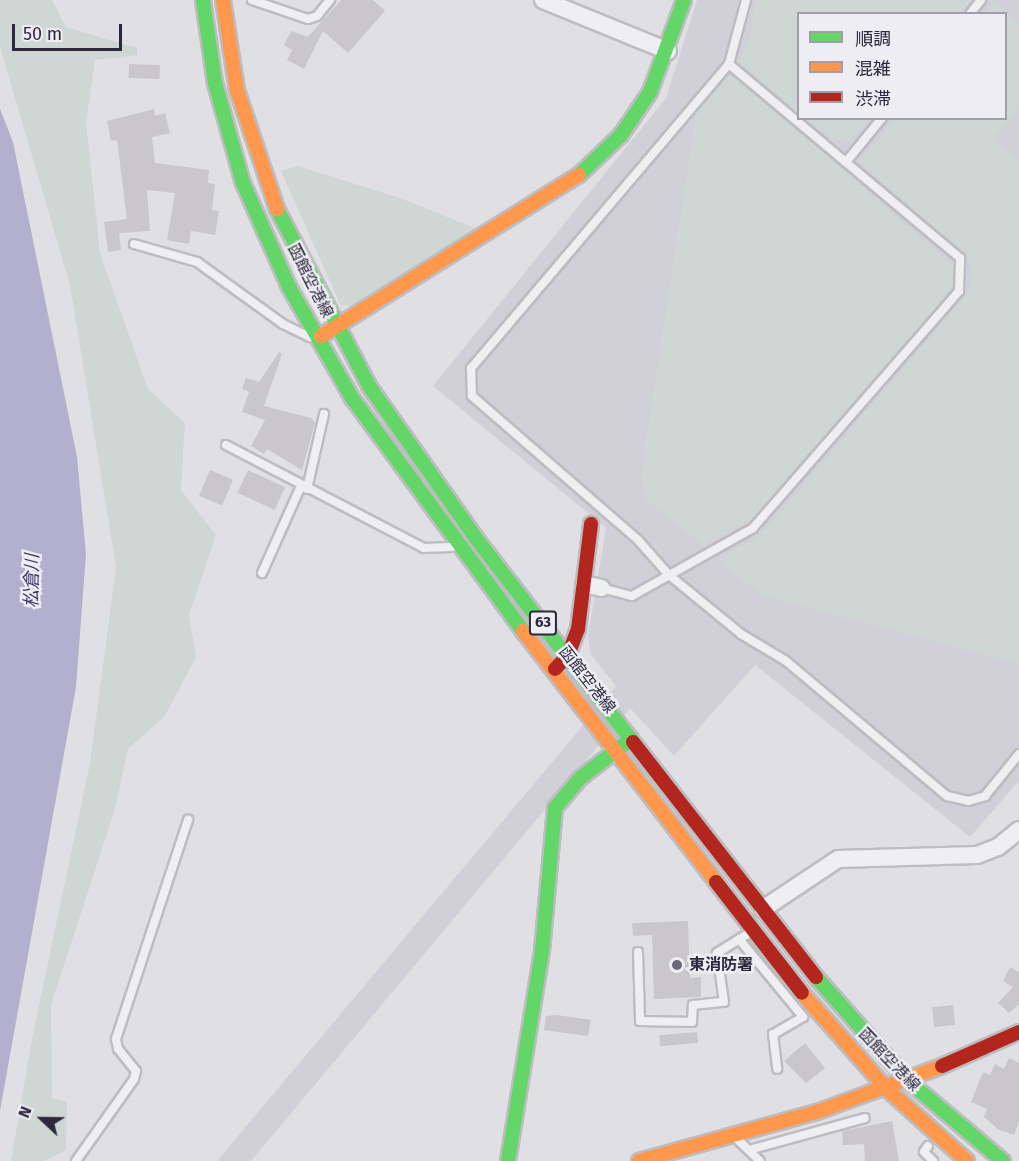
<!DOCTYPE html>
<html>
<head>
<meta charset="utf-8">
<style>
	body { margin:0 }
	#map { position:relative; width:1019px; height:1161px; overflow:hidden; background:#e0e0e4; font-family:"Fira Sans","Noto Sans JP",sans-serif }
	div>[style] { position:absolute }
	.built>* { inset:0; background:#d1d0d8 }
	.green>* { inset:0; background:#ced7d3 }
	.water>* { inset:0; background:#b2b0ce }
	.building>* { inset:0; background:#c9c7cc; transform-origin:0 0 }
	.roads { filter:drop-shadow(2px 0 #bdbdc1) drop-shadow(-2px 0 #bdbdc1) drop-shadow(0 2px #bdbdc1) drop-shadow(0 -2px #bdbdc1) }
	.lane>* { height:8px; margin:-4px; padding:0 4px; transform-origin:4px; border-radius:4px; background:#efeff1 }
	.street>* { height:16px; margin:-8px; padding:0 8px; transform-origin:8px; border-radius:8px; background:#efeff1 }
	.fast>* { height:14px; margin:-7px; padding:0 7px; transform-origin:7px; border-radius:7px; background:#63d668 }
	.slow>* { height:14px; margin:-7px; padding:0 7px; transform-origin:7px; border-radius:7px; background:#ff974d }
	.jam>* { height:14px; margin:-7px; padding:0 7px; transform-origin:7px; border-radius:7px; background:#b3261e }
	.dots>* { width:16px; height:16px; translate:-50% -50%; box-sizing:border-box; border:3px solid #eeedf4; border-radius:50% }
	span { translate:-50% -50%; white-space:nowrap; text-align:center; line-height:1.15; -webkit-text-stroke:5px #eeedf4; paint-order:stroke }
	.shield-label span { padding:2px 4px; background:#eeedf4; border:2px solid; border-radius:4px; -webkit-text-stroke-width:0 }
	.shield-label { font-size:15px; color:#2d283c; font-weight:700 }
	.street-label { font-size:16px; color:#2d283c }
	.poi-label { font-size:16px; color:#2d283c; font-weight:700 }
	.left { translate:0 -50%; text-align:left }
	.water-label { font-size:18px; color:#3d366c; font-style:italic }
	.legend { position:absolute; left:797px; top:12px; width:210px; height:108px; box-sizing:border-box; background:#eeedf4; border:2px solid #a19eaa; margin:0; padding:8px 10px; list-style:none; font-size:18px; color:#2d283c }
	.legend li { display:flex; align-items:center; gap:12px; height:30px }
	.legend b { width:30px; border:2px solid #a19eaa }
	.north { position:absolute; left:12px; top:1089px; width:60px; height:60px; -webkit-text-stroke:4px #eeedf4; paint-order:stroke; rotate:292deg; font-size:16px; font-weight:700; line-height:24px; text-align:center; color:#2d283c }
	.north::after { content:''; display:block; margin:auto; width:21px; height:27px; background:#2d283c; clip-path:polygon(50% 0,100% 100%,50% 72%,0 100%) }
	.scale { position:absolute; left:12px; top:24px; width:110px; height:27px; box-sizing:border-box; border:3px solid #2d283c; border-top:0; padding-left:8px; font-size:18px; line-height:21px; white-space:nowrap; color:#2d283c; -webkit-text-stroke:4px #eeedf4; paint-order:stroke }
</style>
</head>
<body>
<div id="map">
	<div class="built">
		<i style="clip-path:polygon(evenodd,697px 0,1019px 0,1019px 781px,970px 837px,755px 665px,674px 756px,630px 708px,251px 1161px,217px 1161px,616px 686px,591px 655px,588px 636px,606px 528px,433px 386px,666px 98px,697px 0,798px 14px,1006px 14px,1006px 118px,798px 118px,798px 14px)"></i>
	</div>
	<div class="green">
		<i style="clip-path:polygon(0 0,52px 0,66px 27px,137px 48px,137px 55px,95px 60px,86px 123px,100px 253px,148px 389px,185px 423px,181px 490px,216px 535px,189px 615px,196px 657px,165px 716px,128px 749px,115px 809px,51px 1005px,52px 1098px,67px 1102px,66px 1150px,45px 1161px,11px 1161px,33px 1034px,90px 763px,116px 567px,70px 285px,0 47px)"></i>
		<i style="clip-path:polygon(755px 0,971px 0,960px 13px,798px 14px,798px 112px,737px 61px,750px 40px)"></i>
		<i style="clip-path:polygon(995px 2px,1019px 23px,1019px 108px,993px 139px,1019px 162px,1019px 664px,764px 596px,724px 566px,721px 558px,761px 535px,967px 294px,973px 276px,967px 256px,859px 162px,896px 119px,1006px 118px,1006px 14px,985px 13px)"></i>
		<i style="clip-path:polygon(730px 71px,951px 264px,956px 274px,950px 292px,752px 521px,703px 545px,646px 500px,641px 475px,697px 107px)"></i>
		<i style="clip-path:polygon(807px 119px,871px 119px,849px 142px,832px 139px)"></i>
		<i style="clip-path:polygon(298px 166px,400px 198px,477px 229px,351px 307px,340px 304px,281px 171px)"></i>
	</div>
	<div class="water">
		<i style="clip-path:polygon(0 109px,13px 142px,77px 457px,86px 554px,76px 687px,0 1111px)"></i>
	</div>
	<div class="building">
		<i style="clip-path:polygon(341px 0,373px 0,385px 11px,348px 53px,323px 31px,304px 69px,287px 60px,292px 50px,284px 45px,291px 31px,308px 37px)"></i>
		<i style="left:129px;top:64px;width:31px;height:14px;rotate:2deg"></i>
		<i style="clip-path:polygon(154px 109px,155px 116px,165px 113px,170px 133px,152px 137px,155px 163px,209px 170px,208px 183px,215px 184px,212px 210px,219px 211px,215px 235px,191px 231px,189px 244px,167px 240px,175px 193px,147px 190px,150px 231px,119px 233px,121px 250px,108px 252px,104px 222px,127px 219px,117px 140px,111px 141px,107px 121px)"></i>
		<i style="clip-path:polygon(279px 352px,282px 354px,264px 406px,311px 418px,315px 423px,302px 470px,267px 449px,264px 454px,251px 446px,265px 420px,242px 412px,249px 392px,242px 389px,246px 378px,259px 382px)"></i>
		<i style="left:210px;top:470px;width:25px;height:28px;rotate:23deg"></i>
		<i style="left:248px;top:470px;width:41px;height:25px;rotate:25deg"></i>
		<i style="clip-path:polygon(688px 921px,690px 978px,701px 977px,701px 997px,654px 999px,652px 935px,633px 936px,632px 923px)"></i>
		<i style="clip-path:polygon(1010px 967px,1019px 972px,1019px 1004px,1009px 1013px,998px 1003px,1013px 987px,1003px 981px)"></i>
		<i style="left:953px;top:1005px;width:20px;height:21px;rotate:84deg"></i>
		<i style="clip-path:polygon(557px 1015px,591px 1020px,588px 1036px,544px 1030px,546px 1016px)"></i>
		<i style="left:697px;top:1032px;width:11px;height:38px;rotate:85deg"></i>
		<i style="clip-path:polygon(805px 1043px,825px 1068px,806px 1083px,784px 1061px)"></i>
		<i style="clip-path:polygon(1009px 1058px,1019px 1063px,1019px 1121px,1014px 1135px,999px 1130px,984px 1117px,987px 1109px,971px 1102px,983px 1072px,990px 1075px,995px 1064px,1004px 1069px)"></i>
		<i style="clip-path:polygon(892px 1121px,899px 1161px,865px 1161px,864px 1144px,843px 1145px,842px 1131px)"></i>
	</div>
	<div class="roads">
		<div class="lane">
			<i style="left:252px;top:0;width:59px;rotate:18.7deg"></i>
			<i style="left:308px;top:19px;width:9px;rotate:-18deg"></i>
			<i style="left:317px;top:16px;width:21px;rotate:-51deg"></i>
			<i style="left:970px;top:14px;width:18px;rotate:-52deg"></i>
			<i style="left:729px;top:64px;width:399px;rotate:130.3deg"></i>
			<i style="left:471px;top:368px;width:28px;rotate:88deg"></i>
			<i style="left:472px;top:396px;width:220px;rotate:40.9deg"></i>
			<i style="left:638px;top:540px;width:47px;rotate:48.5deg"></i>
			<i style="left:669px;top:575px;width:93px;rotate:39.3deg"></i>
			<i style="left:741px;top:634px;width:52px;rotate:31deg"></i>
			<i style="left:786px;top:661px;width:210px;rotate:40deg"></i>
			<i style="left:947px;top:796px;width:22px;rotate:13deg"></i>
			<i style="left:968px;top:801px;width:18px;rotate:-16deg"></i>
			<i style="left:985px;top:796px;width:54px;rotate:-51deg"></i>
			<i style="left:846px;top:162px;width:57px;rotate:-50.7deg"></i>
			<i style="left:134px;top:244px;width:66px;rotate:15.9deg"></i>
			<i style="left:197px;top:262px;width:106px;rotate:35.8deg"></i>
			<i style="left:283px;top:324px;width:30px;rotate:26deg"></i>
			<i style="left:226px;top:445px;width:223px;rotate:27.5deg"></i>
			<i style="left:424px;top:548px;width:28px;rotate:-2deg"></i>
			<i style="left:307px;top:489px;width:77px;rotate:-77.2deg"></i>
			<i style="left:262px;top:573px;width:95px;rotate:-65.9deg"></i>
			<i style="left:602px;top:588px;width:31px;rotate:15deg"></i>
			<i style="left:632px;top:596px;width:139px;rotate:-29.3deg"></i>
			<i style="left:753px;top:528px;width:314px;rotate:-49deg"></i>
			<i style="left:959px;top:291px;width:33px;rotate:-88deg"></i>
			<i style="left:960px;top:258px;width:302px;rotate:-140deg"></i>
			<i style="left:729px;top:64px;width:66px;rotate:-75.1deg"></i>
			<i style="left:739px;top:939px;width:101px;rotate:50.6deg"></i>
			<i style="left:803px;top:1017px;width:34px;rotate:150deg"></i>
			<i style="left:773px;top:1034px;width:35px;rotate:83deg"></i>
			<i style="left:638px;top:952px;width:69px;rotate:88.3deg"></i>
			<i style="left:640px;top:1021px;width:52px;rotate:1.1deg"></i>
			<i style="left:692px;top:1022px;width:17px;rotate:-87deg"></i>
			<i style="left:693px;top:1005px;width:31px;rotate:-6deg"></i>
			<i style="left:724px;top:1002px;width:49px;rotate:-98.1deg"></i>
			<i style="left:717px;top:953px;width:39px;rotate:-32deg"></i>
			<i style="left:736px;top:1138px;width:33px;rotate:44deg"></i>
			<i style="left:928px;top:1146px;width:7px;rotate:124deg"></i>
			<i style="left:924px;top:1152px;width:13px;rotate:45deg"></i>
			<i style="left:749px;top:1150px;width:120px;rotate:-15.4deg"></i>
			<i style="left:76px;top:1161px;width:100px;rotate:-54.7deg"></i>
			<i style="left:134px;top:1079px;width:8px;rotate:-76deg"></i>
			<i style="left:136px;top:1071px;width:28px;rotate:-129deg"></i>
			<i style="left:118px;top:1049px;width:10px;rotate:-101deg"></i>
			<i style="left:116px;top:1039px;width:231px;rotate:-71.8deg"></i>
		</div>
		<div class="street">
			<i style="left:543px;top:0;width:135px;rotate:22.2deg"></i>
			<i style="left:584px;top:584px;width:18px;rotate:13deg"></i>
			<i style="left:763px;top:909px;width:90px;rotate:-33.7deg"></i>
			<i style="left:838px;top:859px;width:139px;rotate:-1.6deg"></i>
			<i style="left:977px;top:855px;width:22px;rotate:-21deg"></i>
			<i style="left:998px;top:847px;width:27px;rotate:-39deg"></i>
		</div>
		<div class="fast">
			<i style="left:203px;top:0;width:84px;rotate:81.8deg"></i>
			<i style="left:215px;top:83px;width:104px;rotate:74.4deg"></i>
			<i style="left:243px;top:183px;width:114px;rotate:66.1deg"></i>
			<i style="left:289px;top:287px;width:128px;rotate:60.4deg"></i>
			<i style="left:352px;top:398px;width:289px;rotate:53.7deg"></i>
			<i style="left:579px;top:175px;width:58px;rotate:-43.6deg"></i>
			<i style="left:621px;top:135px;width:52px;rotate:-56deg"></i>
			<i style="left:650px;top:92px;width:98px;rotate:-69.7deg"></i>
			<i style="left:277px;top:209px;width:199px;rotate:62.5deg"></i>
			<i style="left:369px;top:386px;width:184px;rotate:54.9deg"></i>
			<i style="left:475px;top:537px;width:259px;rotate:52.4deg"></i>
			<i style="left:816px;top:977px;width:137px;rotate:48.5deg"></i>
			<i style="left:907px;top:1080px;width:126px;rotate:40.2deg"></i>
			<i style="left:508px;top:1161px;width:213px;rotate:-80.8deg"></i>
			<i style="left:542px;top:951px;width:144px;rotate:-84.8deg"></i>
			<i style="left:555px;top:808px;width:38px;rotate:-50deg"></i>
			<i style="left:579px;top:779px;width:66px;rotate:-37.6deg"></i>
		</div>
		<div class="slow">
			<i style="left:223px;top:0;width:91px;rotate:81.2deg"></i>
			<i style="left:237px;top:90px;width:126px;rotate:71.4deg"></i>
			<i style="left:321px;top:336px;width:304px;rotate:-32deg"></i>
			<i style="left:523px;top:631px;width:317px;rotate:52.4deg"></i>
			<i style="left:802px;top:993px;width:127px;rotate:48.5deg"></i>
			<i style="left:886px;top:1088px;width:109px;rotate:42deg"></i>
			<i style="left:639px;top:1161px;width:185px;rotate:-15.4deg"></i>
			<i style="left:817px;top:1112px;width:133px;rotate:-20.2deg"></i>
		</div>
		<div class="jam">
			<i style="left:555px;top:669px;width:19px;rotate:-47deg"></i>
			<i style="left:568px;top:655px;width:28px;rotate:-69deg"></i>
			<i style="left:578px;top:629px;width:106px;rotate:-82.9deg"></i>
			<i style="left:633px;top:742px;width:298px;rotate:52.1deg"></i>
			<i style="left:716px;top:882px;width:140px;rotate:52.2deg"></i>
			<i style="left:942px;top:1066px;width:84px;rotate:-23.8deg"></i>
		</div>
	</div>
	<div class="dots">
		<i style="left:677px;top:965px;background:#6c6877"></i>
	</div>
	<div class="shield-label">
		<span style="left:543px;top:623px">63</span>
	</div>
	<div class="street-label">
		<span style="left:310px;top:281px;rotate:63deg">函館空港線</span>
		<span style="left:587px;top:680px;rotate:52deg">函館空港線</span>
		<span style="left:889px;top:1060px;rotate:46deg">函館空港線</span>
	</div>
	<div class="poi-label">
		<span class="left" style="left:689px;top:965px">東消防署</span>
	</div>
	<div class="water-label">
		<span style="left:32px;top:581px;rotate:-89deg">松倉川</span>
	</div>
	<ul class="legend">
	<li><b style="height:8px;background:#63d668"></b>順調</li>
	<li><b style="height:8px;background:#ff974d"></b>混雑</li>
	<li><b style="height:8px;background:#b3261e"></b>渋滞</li>
	</ul>
	<div class="north">N</div>
	<div class="scale">50 m</div>
</div>
</body>
</html>
